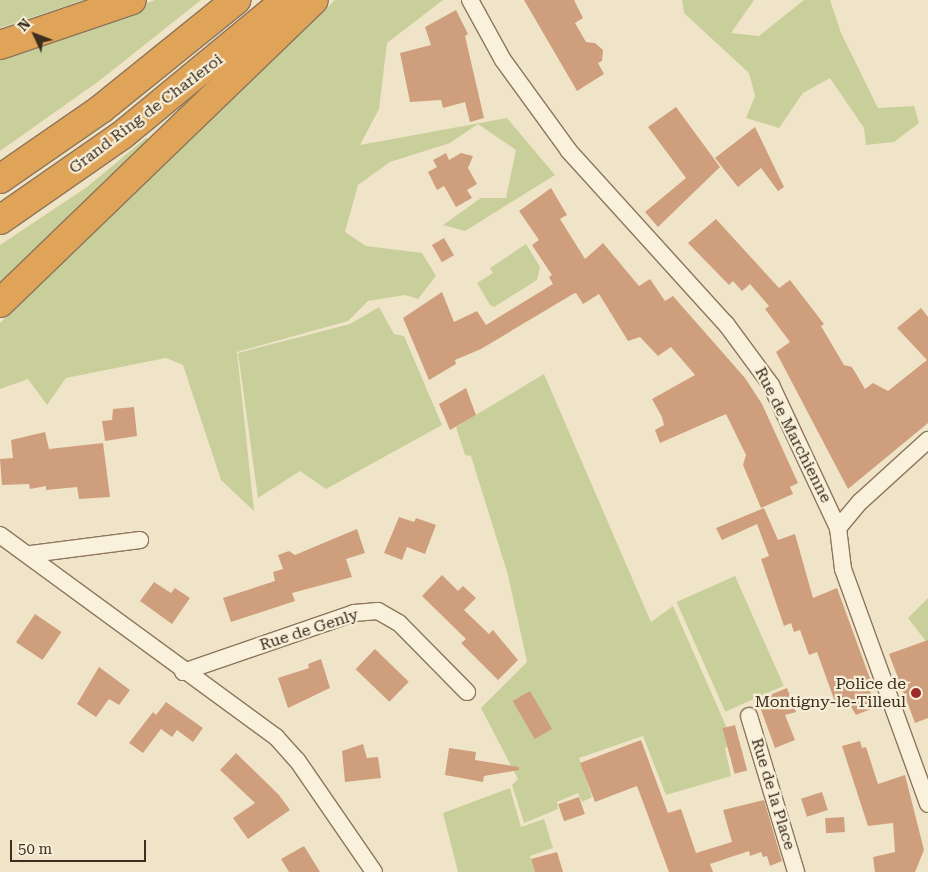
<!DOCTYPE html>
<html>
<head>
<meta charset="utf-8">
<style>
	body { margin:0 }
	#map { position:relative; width:928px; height:872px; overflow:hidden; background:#f0e4c8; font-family:"Roboto Serif",serif }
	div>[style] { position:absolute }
	.green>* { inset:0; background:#c9cf9b; transform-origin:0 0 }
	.building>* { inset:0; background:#cf9f7d; transform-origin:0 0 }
	.roads { filter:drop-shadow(1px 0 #8d765c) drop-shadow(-1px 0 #8d765c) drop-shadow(0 1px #8d765c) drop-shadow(0 -1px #8d765c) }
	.minor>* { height:16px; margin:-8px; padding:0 8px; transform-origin:8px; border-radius:8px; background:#faf1dc }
	.motorway>* { height:28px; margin:-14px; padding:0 14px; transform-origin:14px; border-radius:14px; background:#e0a458 }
	.dots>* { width:14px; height:14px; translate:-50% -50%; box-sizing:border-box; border:2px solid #f7eed8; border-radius:50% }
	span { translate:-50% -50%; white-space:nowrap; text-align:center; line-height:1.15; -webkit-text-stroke:4.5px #f7eed8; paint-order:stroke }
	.street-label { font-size:16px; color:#3d2e20 }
	.poi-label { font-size:16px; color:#3d2e20 }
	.right { translate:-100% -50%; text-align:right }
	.north { position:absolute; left:10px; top:10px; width:50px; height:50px; -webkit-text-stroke:4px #f7eed8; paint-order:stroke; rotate:313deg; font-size:14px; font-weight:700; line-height:20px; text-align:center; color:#3d2e20 }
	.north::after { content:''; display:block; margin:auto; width:18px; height:22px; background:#3d2e20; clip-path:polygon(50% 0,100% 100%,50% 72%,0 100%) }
	.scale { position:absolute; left:10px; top:840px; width:136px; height:22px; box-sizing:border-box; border:2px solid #3d2e20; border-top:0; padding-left:6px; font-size:15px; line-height:18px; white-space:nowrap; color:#3d2e20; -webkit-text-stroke:4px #f7eed8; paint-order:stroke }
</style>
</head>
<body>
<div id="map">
	<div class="green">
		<i style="clip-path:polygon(0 0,84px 0,0 28px)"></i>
		<i style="clip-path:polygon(155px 0,201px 0,99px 81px,0 151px,0 59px)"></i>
		<i style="clip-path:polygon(335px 0,443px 0,387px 43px,379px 109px,360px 145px,507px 118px,555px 175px,465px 231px,443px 225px,481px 198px,506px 198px,516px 150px,478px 124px,450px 143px,390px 162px,358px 185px,345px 232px,366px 246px,422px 253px,436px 276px,418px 299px,405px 295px,368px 301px,348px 321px,237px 352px,254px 511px,221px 480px,183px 365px,166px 358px,66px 378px,47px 405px,28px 379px,0 389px,0 323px)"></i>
		<i style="clip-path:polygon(682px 0,754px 0,731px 33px,759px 36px,804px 0,830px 0,841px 33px,878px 108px,914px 106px,919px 123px,894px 142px,866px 145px,864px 128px,830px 78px,803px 93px,779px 128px,746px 118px,755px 96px,749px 73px,684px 13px)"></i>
		<i style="clip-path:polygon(147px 137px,147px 145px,0 282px,0 245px,87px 187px)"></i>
		<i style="clip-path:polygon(526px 244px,540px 267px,537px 280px,494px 307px,490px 305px,477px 283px,493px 273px,490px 268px)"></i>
		<i style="clip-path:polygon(379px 307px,394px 334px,404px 336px,442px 425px,326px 489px,300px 471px,258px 498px,238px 353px,350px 324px)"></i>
		<i style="clip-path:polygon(544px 374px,651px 622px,673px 606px,734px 744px,725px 748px,731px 776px,666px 795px,643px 736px,579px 758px,592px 797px,582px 802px,578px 793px,557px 802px,558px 809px,524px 823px,512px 785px,518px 779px,481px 708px,527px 662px,508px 575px,471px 456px,465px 455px,456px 427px)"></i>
		<i style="left:735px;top:576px;width:120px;height:64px;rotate:66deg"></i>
		<i style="clip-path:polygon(928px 598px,928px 644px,908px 618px)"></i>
		<i style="clip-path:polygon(510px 788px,521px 827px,544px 819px,553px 848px,530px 856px,535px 872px,458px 872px,443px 813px)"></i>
	</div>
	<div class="building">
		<i style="clip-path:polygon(524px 0,574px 0,583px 18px,575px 23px,586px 42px,595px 43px,603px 50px,602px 61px,598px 63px,604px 74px,577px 91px)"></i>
		<i style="clip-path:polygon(456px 10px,468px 34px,465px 36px,484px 118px,470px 122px,465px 102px,443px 108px,441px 100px,410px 102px,400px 53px,431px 45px,425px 27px)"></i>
		<i style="clip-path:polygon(676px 107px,720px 167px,658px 227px,645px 212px,686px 178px,648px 127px)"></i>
		<i style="clip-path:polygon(755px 127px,784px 187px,778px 191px,761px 168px,738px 187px,715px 158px)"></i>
		<i style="clip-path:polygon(446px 153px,449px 160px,461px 153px,473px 156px,468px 168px,477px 184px,467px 190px,472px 198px,456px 207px,444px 186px,437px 190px,428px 172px,437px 167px,433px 160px)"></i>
		<i style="clip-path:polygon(551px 188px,567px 215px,560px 219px,585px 259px,603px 243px,639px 286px,650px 279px,665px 301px,673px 296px,745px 378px,762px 404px,798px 483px,790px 487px,793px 494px,761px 508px,743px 465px,746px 455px,726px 414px,660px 443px,655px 430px,664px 425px,662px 417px,652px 399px,695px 375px,671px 347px,658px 356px,640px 337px,628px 341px,599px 294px,583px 304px,576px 293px,573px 294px,481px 349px,455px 360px,456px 364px,429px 380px,403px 318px,442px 292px,454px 322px,477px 311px,486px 325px,553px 284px,549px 277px,552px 275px,532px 245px,539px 240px,519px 211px)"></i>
		<i style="clip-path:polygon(716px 219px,779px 288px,790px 280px,824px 324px,821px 326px,844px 365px,852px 367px,865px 389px,873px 383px,888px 391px,927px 360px,897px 328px,921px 308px,928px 317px,928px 423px,848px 489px,776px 352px,790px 342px,765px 309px,769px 306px,750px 284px,742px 291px,733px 281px,729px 285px,688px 243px)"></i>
		<i style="left:444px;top:238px;width:20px;height:14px;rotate:60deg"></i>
		<i style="clip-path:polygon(466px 388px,476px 415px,450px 430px,439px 404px)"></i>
		<i style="clip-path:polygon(134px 407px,137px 436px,105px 441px,102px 421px,112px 420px,113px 409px)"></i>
		<i style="clip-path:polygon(45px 432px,49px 449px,103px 443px,110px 497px,79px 499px,77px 487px,46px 490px,46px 486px,30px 489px,29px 484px,2px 485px,0 459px,13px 458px,11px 440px)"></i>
		<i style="clip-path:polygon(764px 508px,778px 540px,795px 534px,813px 598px,837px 588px,872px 684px,868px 686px,876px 707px,856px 715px,845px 697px,835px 702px,817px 652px,809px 655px,800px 630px,794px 632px,791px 623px,784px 626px,761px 559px,769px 556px,757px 524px,722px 540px,716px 528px)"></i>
		<i style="clip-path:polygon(399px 517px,414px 522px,416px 518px,436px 525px,425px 554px,407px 547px,402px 560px,384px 553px)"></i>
		<i style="clip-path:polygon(357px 529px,365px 553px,346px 559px,352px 577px,292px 593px,295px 601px,231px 622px,223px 598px,275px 581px,273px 572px,283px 569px,278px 555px,289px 551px,295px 555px)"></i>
		<i style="clip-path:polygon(442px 575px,458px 591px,463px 586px,476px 598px,464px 610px,489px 634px,493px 630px,518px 660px,498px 680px,461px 643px,466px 639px,422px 596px)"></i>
		<i style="clip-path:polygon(154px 582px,171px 593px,175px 588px,190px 598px,172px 624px,140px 601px)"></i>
		<i style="left:35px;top:614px;width:32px;height:34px;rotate:34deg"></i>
		<i style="clip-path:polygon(928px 640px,928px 718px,915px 723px,889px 654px)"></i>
		<i style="left:375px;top:649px;width:47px;height:28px;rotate:44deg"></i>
		<i style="clip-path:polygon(321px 659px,330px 688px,288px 708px,278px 678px,309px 668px,308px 664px)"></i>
		<i style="clip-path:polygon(99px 667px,130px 690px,119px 705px,109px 699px,96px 717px,77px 704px)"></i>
		<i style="clip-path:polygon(787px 688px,796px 712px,785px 715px,795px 740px,775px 748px,760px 707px,767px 704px,765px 697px)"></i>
		<i style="left:530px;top:691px;width:44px;height:20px;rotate:60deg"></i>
		<i style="clip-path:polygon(166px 702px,203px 728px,193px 742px,177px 730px,172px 737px,161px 729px,143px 753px,129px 743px,153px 712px,156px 715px)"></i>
		<i style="left:735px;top:725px;width:47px;height:13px;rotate:75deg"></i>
		<i style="clip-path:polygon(641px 740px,668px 813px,681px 809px,696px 853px,732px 842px,723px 810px,764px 800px,782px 861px,770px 866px,767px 856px,763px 857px,761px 852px,750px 856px,749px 851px,710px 864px,713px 872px,669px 872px,637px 786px,595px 802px,580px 763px)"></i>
		<i style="clip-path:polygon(860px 741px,862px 748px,866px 747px,878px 784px,905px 775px,924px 850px,915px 872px,875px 872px,873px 857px,895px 852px,893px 823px,868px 826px,842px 746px)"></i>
		<i style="clip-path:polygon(363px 744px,367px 758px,378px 757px,381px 778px,345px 782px,342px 751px)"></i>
		<i style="clip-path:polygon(449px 748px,476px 752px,475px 760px,519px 767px,519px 770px,484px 776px,483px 782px,445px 775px)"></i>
		<i style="clip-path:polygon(236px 753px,279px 795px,290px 810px,248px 839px,233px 818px,255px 803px,220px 770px)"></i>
		<i style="left:822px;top:792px;width:19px;height:22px;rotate:72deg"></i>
		<i style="left:579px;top:797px;width:18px;height:22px;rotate:71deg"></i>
		<i style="left:844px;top:817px;width:15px;height:19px;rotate:86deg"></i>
		<i style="clip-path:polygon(304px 846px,320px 872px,289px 872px,281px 859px)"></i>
		<i style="clip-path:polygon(557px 852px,563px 872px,535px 872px,531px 859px)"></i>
	</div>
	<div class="roads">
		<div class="minor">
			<i style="left:470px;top:0;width:68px;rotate:61.2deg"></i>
			<i style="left:503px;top:60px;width:112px;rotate:54deg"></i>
			<i style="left:569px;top:151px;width:234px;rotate:47.8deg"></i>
			<i style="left:726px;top:324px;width:76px;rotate:53.6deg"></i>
			<i style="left:771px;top:385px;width:158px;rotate:64.9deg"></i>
			<i style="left:838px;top:528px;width:41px;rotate:83deg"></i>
			<i style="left:843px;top:569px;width:250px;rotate:70.1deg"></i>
			<i style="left:838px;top:528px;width:35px;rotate:-50deg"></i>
			<i style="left:861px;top:501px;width:91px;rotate:-42.3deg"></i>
			<i style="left:0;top:535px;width:342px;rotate:36.2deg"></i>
			<i style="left:276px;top:737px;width:31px;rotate:48deg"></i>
			<i style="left:297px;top:760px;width:136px;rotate:55.5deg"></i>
			<i style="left:31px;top:554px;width:110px;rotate:-7.3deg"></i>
			<i style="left:183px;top:672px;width:181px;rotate:-19deg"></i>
			<i style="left:354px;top:613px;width:24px;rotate:-5deg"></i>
			<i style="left:378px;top:611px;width:24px;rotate:30deg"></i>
			<i style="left:399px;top:623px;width:97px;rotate:45.4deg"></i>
			<i style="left:749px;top:716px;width:163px;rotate:73.2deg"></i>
		</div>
		<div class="motorway">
			<i style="left:0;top:45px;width:139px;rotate:-18.8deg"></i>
			<i style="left:0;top:179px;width:123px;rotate:-34.7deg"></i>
			<i style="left:101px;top:109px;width:174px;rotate:-38.9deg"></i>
			<i style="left:0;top:220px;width:147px;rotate:-34.8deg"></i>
			<i style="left:121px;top:136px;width:214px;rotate:-39.5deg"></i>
			<i style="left:0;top:303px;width:436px;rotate:-44deg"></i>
		</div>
	</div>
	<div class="dots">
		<i style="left:916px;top:693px;background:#9e2a2b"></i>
	</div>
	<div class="street-label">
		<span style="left:146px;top:114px;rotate:-37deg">Grand Ring de Charleroi</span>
		<span style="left:793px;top:435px;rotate:63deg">Rue de Marchienne</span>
		<span style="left:309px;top:630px;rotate:-18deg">Rue de Genly</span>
		<span style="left:773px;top:794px;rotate:73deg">Rue de la Place</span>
	</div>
	<div class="poi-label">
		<span class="right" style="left:906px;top:693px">Police de<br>Montigny-le-Tilleul</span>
	</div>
	<div class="north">N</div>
	<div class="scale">50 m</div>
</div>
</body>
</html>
